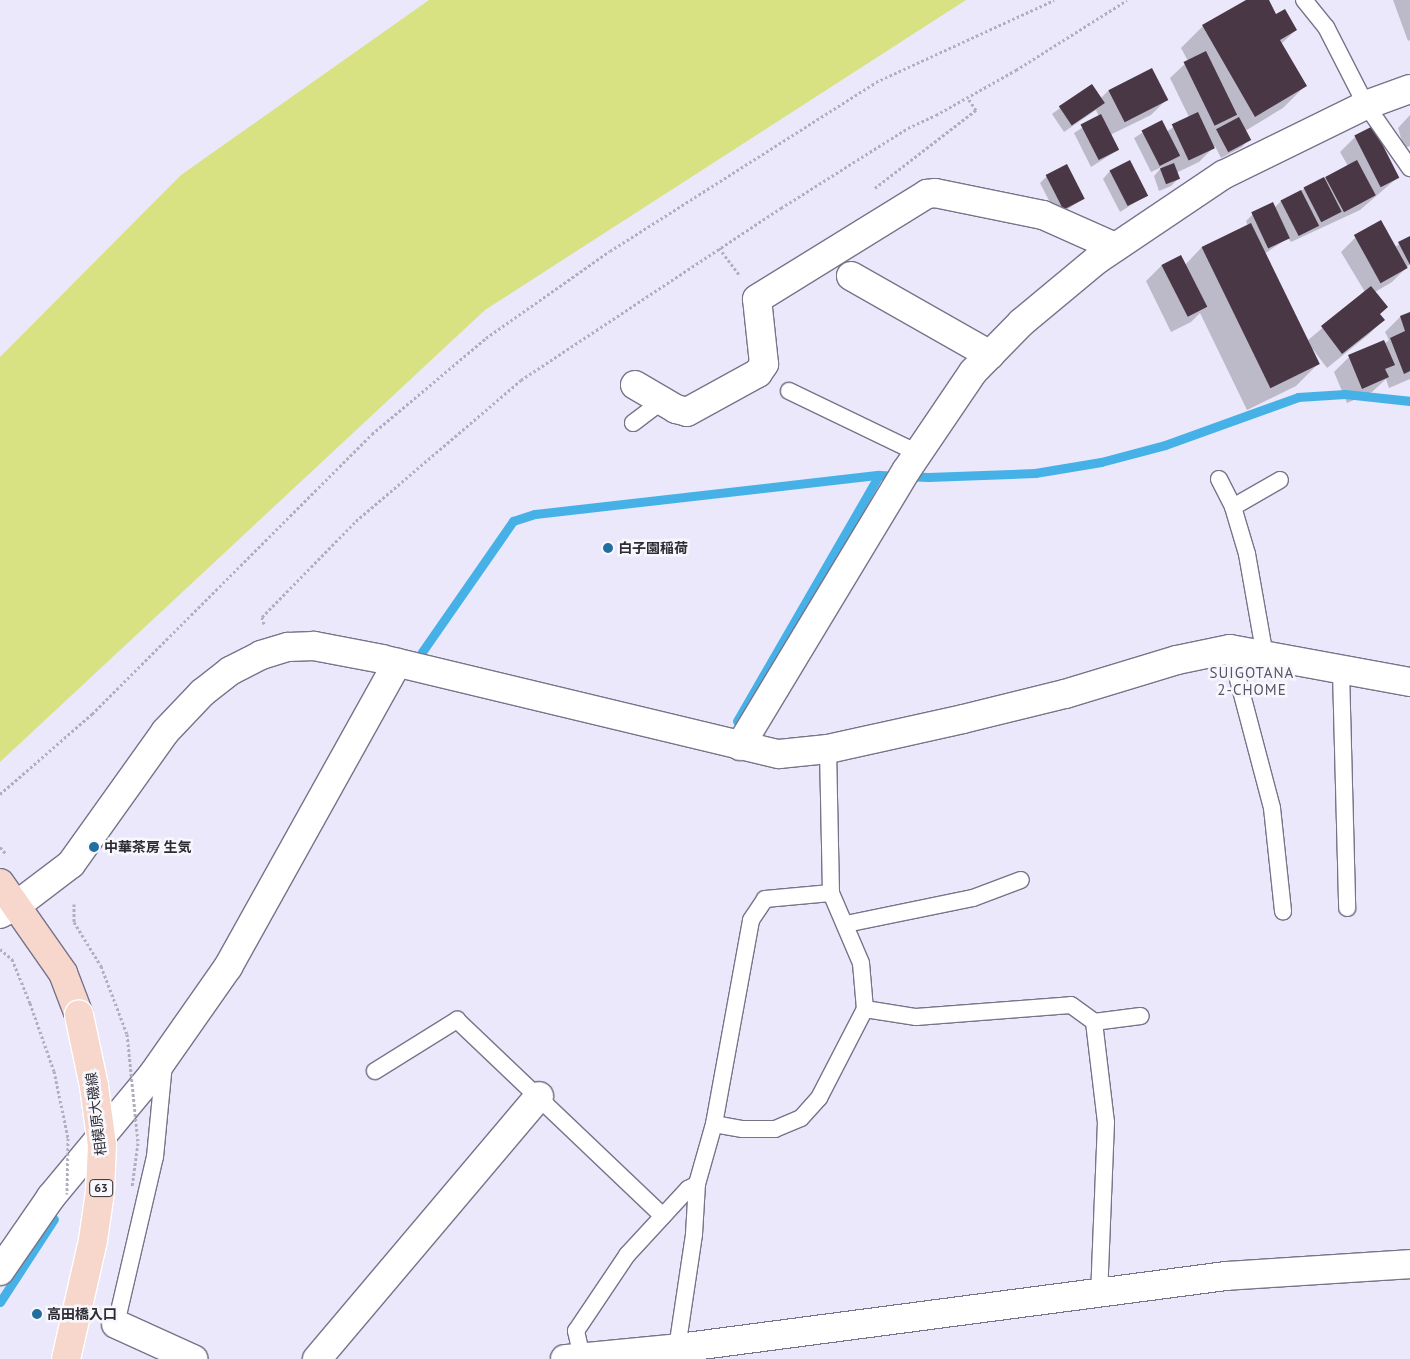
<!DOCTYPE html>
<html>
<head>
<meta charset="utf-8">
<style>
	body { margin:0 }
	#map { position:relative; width:1410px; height:1359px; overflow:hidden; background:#ebe8fc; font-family:"PT Sans","Noto Sans JP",sans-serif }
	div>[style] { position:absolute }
	.green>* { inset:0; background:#d9e282 }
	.shadow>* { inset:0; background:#0003 }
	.stream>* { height:9px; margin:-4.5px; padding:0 4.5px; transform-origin:4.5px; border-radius:4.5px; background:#45b1e7 }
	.building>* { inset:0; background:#493745; transform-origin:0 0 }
	.path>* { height:3px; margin-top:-1.5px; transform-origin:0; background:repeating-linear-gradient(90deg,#b1afbf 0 2.5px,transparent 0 5px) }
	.roads { filter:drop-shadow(1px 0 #777489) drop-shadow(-1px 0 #777489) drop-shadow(0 1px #777489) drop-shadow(0 -1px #777489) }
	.lane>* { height:16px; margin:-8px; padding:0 8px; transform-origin:8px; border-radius:8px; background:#fff }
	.street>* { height:28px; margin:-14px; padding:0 14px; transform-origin:14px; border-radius:14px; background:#fff }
	.primary>* { height:28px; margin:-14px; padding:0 14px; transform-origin:14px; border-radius:14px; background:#f7d6cc }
	.path-bridge>* { height:3px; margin-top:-1.5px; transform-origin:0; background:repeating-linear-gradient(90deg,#b1afbf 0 2.5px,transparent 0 5px) }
	.bridges { filter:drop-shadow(1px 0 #fff) drop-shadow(-1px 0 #fff) drop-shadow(0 1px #fff) drop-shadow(0 -1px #fff) }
	.primary-bridge>* { height:28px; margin:-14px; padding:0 14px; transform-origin:14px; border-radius:14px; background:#f7d6cc }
	.dots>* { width:14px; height:14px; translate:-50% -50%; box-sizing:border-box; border:2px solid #f8f7fc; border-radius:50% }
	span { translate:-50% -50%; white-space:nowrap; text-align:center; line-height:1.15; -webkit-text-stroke:5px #f8f7fc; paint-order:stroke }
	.shield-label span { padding:1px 4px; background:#f8f7fc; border:1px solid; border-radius:4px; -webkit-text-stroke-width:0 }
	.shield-label { font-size:12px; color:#2d2c35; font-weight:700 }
	.poi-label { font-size:14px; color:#2d2c35; font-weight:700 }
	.left { translate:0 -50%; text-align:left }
	.street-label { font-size:14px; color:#2d2c35 }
	.neighbourhood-label { font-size:15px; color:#575469; letter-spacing:1px }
</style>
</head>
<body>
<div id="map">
	<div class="green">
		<i style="clip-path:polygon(429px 0,966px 0,485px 310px,0 762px,0 357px,181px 175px)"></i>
	</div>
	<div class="shadow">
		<i style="clip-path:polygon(1248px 0,1267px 0,1276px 16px,1296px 30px,1281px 44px,1305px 86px,1283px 108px,1245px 131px,1249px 139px,1242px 147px,1221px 158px,1215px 146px,1199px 162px,1176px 173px,1178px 179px,1171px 186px,1159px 191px,1154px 176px,1162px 167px,1151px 172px,1134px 138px,1161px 121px,1166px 132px,1189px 117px,1170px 78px,1188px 61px,1181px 48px,1203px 26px)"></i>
		<i style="clip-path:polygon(1393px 0,1410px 0,1410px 40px,1408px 41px)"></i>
		<i style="clip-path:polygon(1091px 85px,1100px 99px,1108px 91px,1166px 100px,1151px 115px,1110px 135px,1118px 150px,1091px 167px,1074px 133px,1099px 117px,1096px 110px,1064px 132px,1052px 114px)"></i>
		<i style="clip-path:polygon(1410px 115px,1410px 146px,1404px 148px,1398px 128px)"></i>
		<i style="clip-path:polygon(1355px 137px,1397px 178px,1360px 210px,1291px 242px,1288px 238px,1264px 254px,1307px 341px,1365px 292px,1341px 252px,1356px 237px,1395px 247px,1410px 237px,1410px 264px,1392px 282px,1375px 292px,1379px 315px,1383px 320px,1368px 335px,1327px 368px,1312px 348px,1318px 364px,1296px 386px,1247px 410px,1200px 313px,1191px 322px,1171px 332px,1146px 281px,1161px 266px,1181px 257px,1185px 265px,1201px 248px,1248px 226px,1246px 221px,1253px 214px,1274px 208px,1281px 201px,1348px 166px,1340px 152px)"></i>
		<i style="clip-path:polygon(1110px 171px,1147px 195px,1120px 212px,1103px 179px)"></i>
		<i style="clip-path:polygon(1047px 176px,1083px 199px,1057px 216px,1040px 183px)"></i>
		<i style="clip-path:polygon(1410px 313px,1410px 379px,1389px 388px,1386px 379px,1372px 392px,1347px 403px,1334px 372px,1349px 357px,1384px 344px,1389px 340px,1385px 332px,1400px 317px)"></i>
	</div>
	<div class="stream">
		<i style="left:415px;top:662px;width:172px;rotate:-55.2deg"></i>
		<i style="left:513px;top:521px;width:23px;rotate:-18deg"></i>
		<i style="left:535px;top:514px;width:346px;rotate:-6.5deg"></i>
		<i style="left:879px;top:475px;width:49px;rotate:2.3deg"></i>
		<i style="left:928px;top:477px;width:107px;rotate:-2.1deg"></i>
		<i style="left:1035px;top:473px;width:67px;rotate:-9.5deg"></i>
		<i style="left:1101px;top:462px;width:66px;rotate:-14.9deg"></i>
		<i style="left:1165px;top:445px;width:141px;rotate:-19.8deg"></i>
		<i style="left:1298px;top:397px;width:47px;rotate:-3.7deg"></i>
		<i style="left:1345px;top:394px;width:65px;rotate:6.1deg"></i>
		<i style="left:737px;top:721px;width:284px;rotate:-60deg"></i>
		<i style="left:0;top:1302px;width:99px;rotate:-57deg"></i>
	</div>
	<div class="building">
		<i style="clip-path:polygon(1246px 0,1269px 0,1276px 14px,1285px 9px,1297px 30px,1280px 40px,1307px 86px,1255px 117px,1202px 25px)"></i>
		<i style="left:1206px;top:51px;width:71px;height:25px;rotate:64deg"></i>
		<i style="left:1152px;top:68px;width:36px;height:49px;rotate:63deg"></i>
		<i style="left:1092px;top:84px;width:23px;height:40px;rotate:56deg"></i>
		<i style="left:1198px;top:112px;width:40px;height:29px;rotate:65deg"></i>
		<i style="left:1101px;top:114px;width:40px;height:23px;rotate:63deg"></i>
		<i style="left:1239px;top:117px;width:26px;height:26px;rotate:62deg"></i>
		<i style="left:1162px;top:120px;width:40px;height:23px;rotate:63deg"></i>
		<i style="left:1373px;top:126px;width:58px;height:21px;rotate:63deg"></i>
		<i style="left:1130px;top:160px;width:40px;height:23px;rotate:63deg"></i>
		<i style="left:1357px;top:160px;width:40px;height:36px;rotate:62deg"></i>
		<i style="left:1174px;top:163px;width:17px;height:15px;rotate:69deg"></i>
		<i style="left:1067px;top:164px;width:39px;height:24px;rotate:63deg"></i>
		<i style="left:1324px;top:177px;width:39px;height:23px;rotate:63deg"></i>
		<i style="left:1301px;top:190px;width:40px;height:23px;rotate:63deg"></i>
		<i style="left:1273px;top:202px;width:40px;height:24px;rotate:65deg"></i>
		<i style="left:1381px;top:220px;width:55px;height:31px;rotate:61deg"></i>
		<i style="left:1251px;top:223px;width:157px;height:55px;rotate:64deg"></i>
		<i style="clip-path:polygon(1410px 236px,1410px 265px,1398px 242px)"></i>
		<i style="left:1181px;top:255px;width:58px;height:22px;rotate:63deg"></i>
		<i style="clip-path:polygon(1371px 286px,1388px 307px,1380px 314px,1385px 320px,1342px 354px,1321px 326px)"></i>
		<i style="clip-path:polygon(1410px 312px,1410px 371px,1404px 374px,1390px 338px,1405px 331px,1400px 316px)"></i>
		<i style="clip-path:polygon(1384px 340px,1395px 365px,1385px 369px,1389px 377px,1362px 389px,1348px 355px)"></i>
	</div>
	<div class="path">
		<i style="left:875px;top:188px;width:128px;rotate:-37.7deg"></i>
		<i style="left:976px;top:110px;width:14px;rotate:-124deg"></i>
		<i style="left:719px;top:248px;width:35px;rotate:53deg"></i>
		<i style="left:264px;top:624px;width:7px;rotate:-106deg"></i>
		<i style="left:262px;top:617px;width:134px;rotate:-45.6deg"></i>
		<i style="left:356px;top:521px;width:217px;rotate:-40.5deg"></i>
		<i style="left:521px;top:380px;width:312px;rotate:-33.5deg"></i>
		<i style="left:781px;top:208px;width:150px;rotate:-32.2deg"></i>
		<i style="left:908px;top:128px;width:31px;rotate:-25deg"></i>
		<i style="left:936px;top:115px;width:92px;rotate:-29.4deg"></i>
		<i style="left:1016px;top:70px;width:131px;rotate:-32.2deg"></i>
		<i style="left:0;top:794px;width:122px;rotate:-41deg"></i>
		<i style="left:92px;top:714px;width:396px;rotate:-45deg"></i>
		<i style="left:372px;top:434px;width:149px;rotate:-40.1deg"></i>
		<i style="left:486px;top:338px;width:151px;rotate:-35.1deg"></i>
		<i style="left:610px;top:251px;width:315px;rotate:-32.4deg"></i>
		<i style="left:876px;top:82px;width:196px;rotate:-24.7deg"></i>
		<i style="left:0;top:847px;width:9px;rotate:49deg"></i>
		<i style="left:74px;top:904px;width:18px;rotate:90deg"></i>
		<i style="left:74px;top:922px;width:52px;rotate:58.5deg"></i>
		<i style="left:0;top:949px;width:16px;rotate:40deg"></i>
		<i style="left:12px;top:959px;width:48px;rotate:67.8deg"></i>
	</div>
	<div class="roads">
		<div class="lane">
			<i style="left:1304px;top:0;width:35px;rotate:51deg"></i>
			<i style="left:1326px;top:27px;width:88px;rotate:62.9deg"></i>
			<i style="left:1366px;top:105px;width:77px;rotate:55.1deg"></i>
			<i style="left:789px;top:391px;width:143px;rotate:25.7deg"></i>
			<i style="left:633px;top:423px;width:35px;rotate:-37deg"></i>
			<i style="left:1219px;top:479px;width:31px;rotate:63deg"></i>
			<i style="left:1233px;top:507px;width:49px;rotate:73.4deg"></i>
			<i style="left:1247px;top:554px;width:104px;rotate:80deg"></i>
			<i style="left:1233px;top:507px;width:54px;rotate:-29.9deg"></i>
			<i style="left:1230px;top:649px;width:164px;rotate:75.2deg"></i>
			<i style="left:1272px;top:808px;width:104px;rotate:83.9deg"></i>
			<i style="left:1341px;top:671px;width:237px;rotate:88.5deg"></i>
			<i style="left:846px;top:924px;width:130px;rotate:-11.6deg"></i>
			<i style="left:973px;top:898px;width:51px;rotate:-20.6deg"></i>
			<i style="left:865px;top:1009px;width:52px;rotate:8.9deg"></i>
			<i style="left:916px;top:1017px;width:155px;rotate:-4.4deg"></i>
			<i style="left:1071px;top:1005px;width:29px;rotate:36deg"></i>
			<i style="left:1094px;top:1022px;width:101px;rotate:83.2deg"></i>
			<i style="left:1106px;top:1122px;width:173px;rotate:92.3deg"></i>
			<i style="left:1094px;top:1022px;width:47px;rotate:-7.3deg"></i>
			<i style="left:375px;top:1071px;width:97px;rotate:-31.9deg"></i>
			<i style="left:457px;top:1020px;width:284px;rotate:43.6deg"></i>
			<i style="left:714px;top:1124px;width:29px;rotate:10deg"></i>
			<i style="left:743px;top:1129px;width:32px"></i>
			<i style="left:775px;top:1129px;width:28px;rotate:-23deg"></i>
			<i style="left:801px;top:1118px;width:27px;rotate:-48deg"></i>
			<i style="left:819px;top:1098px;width:100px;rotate:-62.7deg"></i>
			<i style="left:865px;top:1009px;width:46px;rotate:-95deg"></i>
			<i style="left:861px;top:963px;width:76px;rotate:-113.2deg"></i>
			<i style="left:831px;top:893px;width:144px;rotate:-91.2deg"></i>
			<i style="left:116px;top:1324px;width:171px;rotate:-76.9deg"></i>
			<i style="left:155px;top:1157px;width:93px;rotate:-84.5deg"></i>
			<i style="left:676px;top:1355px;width:122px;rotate:-81.5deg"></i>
			<i style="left:694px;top:1234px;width:50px;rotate:-86.6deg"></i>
			<i style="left:697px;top:1184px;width:62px;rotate:-74.2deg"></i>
			<i style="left:714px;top:1124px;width:207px;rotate:-79.7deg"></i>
			<i style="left:751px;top:920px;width:25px;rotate:-56deg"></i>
			<i style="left:765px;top:899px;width:66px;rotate:-5.2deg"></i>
			<i style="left:582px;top:1357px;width:27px;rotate:-103deg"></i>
			<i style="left:576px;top:1331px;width:92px;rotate:-56.1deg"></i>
			<i style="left:627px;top:1255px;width:90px;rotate:-47.3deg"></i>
			<i style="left:688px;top:1189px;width:10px;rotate:-29deg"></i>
		</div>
		<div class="street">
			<i style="left:851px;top:276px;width:160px;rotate:29.6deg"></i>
			<i style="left:635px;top:385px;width:48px;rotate:30.3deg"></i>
			<i style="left:676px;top:409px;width:11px;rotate:15deg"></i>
			<i style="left:687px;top:412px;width:81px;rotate:-28.8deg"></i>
			<i style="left:758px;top:373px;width:11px;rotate:-56deg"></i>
			<i style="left:764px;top:364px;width:65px;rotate:-96.1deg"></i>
			<i style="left:757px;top:299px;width:200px;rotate:-31.7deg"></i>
			<i style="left:927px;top:194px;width:8px;rotate:-7deg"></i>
			<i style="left:935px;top:193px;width:110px;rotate:11.5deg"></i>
			<i style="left:1043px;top:215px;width:79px;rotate:24deg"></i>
			<i style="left:740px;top:746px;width:321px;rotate:-58.9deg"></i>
			<i style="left:906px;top:471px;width:120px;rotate:-55.9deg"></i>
			<i style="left:973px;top:372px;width:70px;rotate:-45.6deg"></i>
			<i style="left:1022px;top:322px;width:99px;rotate:-39.7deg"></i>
			<i style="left:1098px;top:259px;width:151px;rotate:-33.9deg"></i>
			<i style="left:1223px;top:175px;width:159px;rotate:-26.1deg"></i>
			<i style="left:1366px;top:105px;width:47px;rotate:-20deg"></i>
			<i style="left:0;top:914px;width:19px;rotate:-28deg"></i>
			<i style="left:17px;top:905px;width:68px;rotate:-37.2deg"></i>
			<i style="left:71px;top:864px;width:162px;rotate:-54.5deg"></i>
			<i style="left:165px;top:732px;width:54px;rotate:-46.5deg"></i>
			<i style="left:202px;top:693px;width:36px;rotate:-38deg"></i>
			<i style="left:230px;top:671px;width:35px;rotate:-27deg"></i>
			<i style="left:261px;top:655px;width:28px;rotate:-17deg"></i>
			<i style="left:288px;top:647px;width:26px;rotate:-2deg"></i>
			<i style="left:314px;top:646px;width:69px;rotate:10.8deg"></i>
			<i style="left:382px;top:659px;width:408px;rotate:13.5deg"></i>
			<i style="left:779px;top:754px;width:49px;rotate:-5.8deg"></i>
			<i style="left:828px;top:749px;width:138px;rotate:-12.5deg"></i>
			<i style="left:963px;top:719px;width:105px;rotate:-13.8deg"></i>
			<i style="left:1065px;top:694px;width:117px;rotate:-16.9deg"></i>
			<i style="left:1177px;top:660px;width:54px;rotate:-11.7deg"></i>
			<i style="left:1230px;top:649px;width:183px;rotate:10.4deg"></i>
			<i style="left:0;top:1271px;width:90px;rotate:-55.4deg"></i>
			<i style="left:51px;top:1197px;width:160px;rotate:-50.3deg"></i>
			<i style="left:153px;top:1074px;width:131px;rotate:-55deg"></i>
			<i style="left:228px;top:967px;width:348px;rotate:-60.9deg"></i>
			<i style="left:116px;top:1324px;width:85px;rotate:24.4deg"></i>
			<i style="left:317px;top:1359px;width:344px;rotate:-49.8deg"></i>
			<i style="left:565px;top:1359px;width:115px;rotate:-5.5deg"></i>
			<i style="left:679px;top:1348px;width:552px;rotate:-7.5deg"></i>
			<i style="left:1226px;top:1276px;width:184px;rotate:-3.7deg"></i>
		</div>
		<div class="primary">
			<i style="left:0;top:883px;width:110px;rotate:55deg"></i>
			<i style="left:63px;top:973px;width:45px;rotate:69.1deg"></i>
		</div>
	</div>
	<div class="path-bridge">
		<i style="left:101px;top:966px;width:73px;rotate:69.1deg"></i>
		<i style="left:127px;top:1034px;width:110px;rotate:84.2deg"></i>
		<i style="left:138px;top:1143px;width:44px;rotate:97.8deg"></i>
		<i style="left:30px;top:1003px;width:72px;rotate:70.6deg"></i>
		<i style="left:54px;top:1071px;width:68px;rotate:78.2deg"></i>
		<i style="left:68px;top:1138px;width:56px;rotate:91deg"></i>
	</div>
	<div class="bridges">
		<div class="primary-bridge">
			<i style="left:66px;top:1359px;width:122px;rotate:-77.2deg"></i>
			<i style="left:93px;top:1240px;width:49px;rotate:-81.7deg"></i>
			<i style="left:100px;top:1192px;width:47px;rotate:-87.6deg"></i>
			<i style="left:102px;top:1145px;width:60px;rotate:-97.7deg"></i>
			<i style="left:94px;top:1086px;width:73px;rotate:-101.9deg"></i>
		</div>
	</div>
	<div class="dots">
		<i style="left:608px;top:548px;background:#236ea1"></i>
		<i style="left:94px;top:847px;background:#236ea1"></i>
		<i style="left:37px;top:1314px;background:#236ea1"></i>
	</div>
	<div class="shield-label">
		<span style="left:101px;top:1188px">63</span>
	</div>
	<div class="poi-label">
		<span class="left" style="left:618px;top:548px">白子園稲荷</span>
		<span class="left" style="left:104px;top:847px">中華茶房 生気</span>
		<span class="left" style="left:47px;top:1314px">高田橋入口</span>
	</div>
	<div class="street-label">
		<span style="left:96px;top:1114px;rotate:-97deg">相模原大磯線</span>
	</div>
	<div class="neighbourhood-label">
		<span style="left:1252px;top:681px">SUIGOTANA<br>2-CHOME</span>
	</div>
</div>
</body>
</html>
